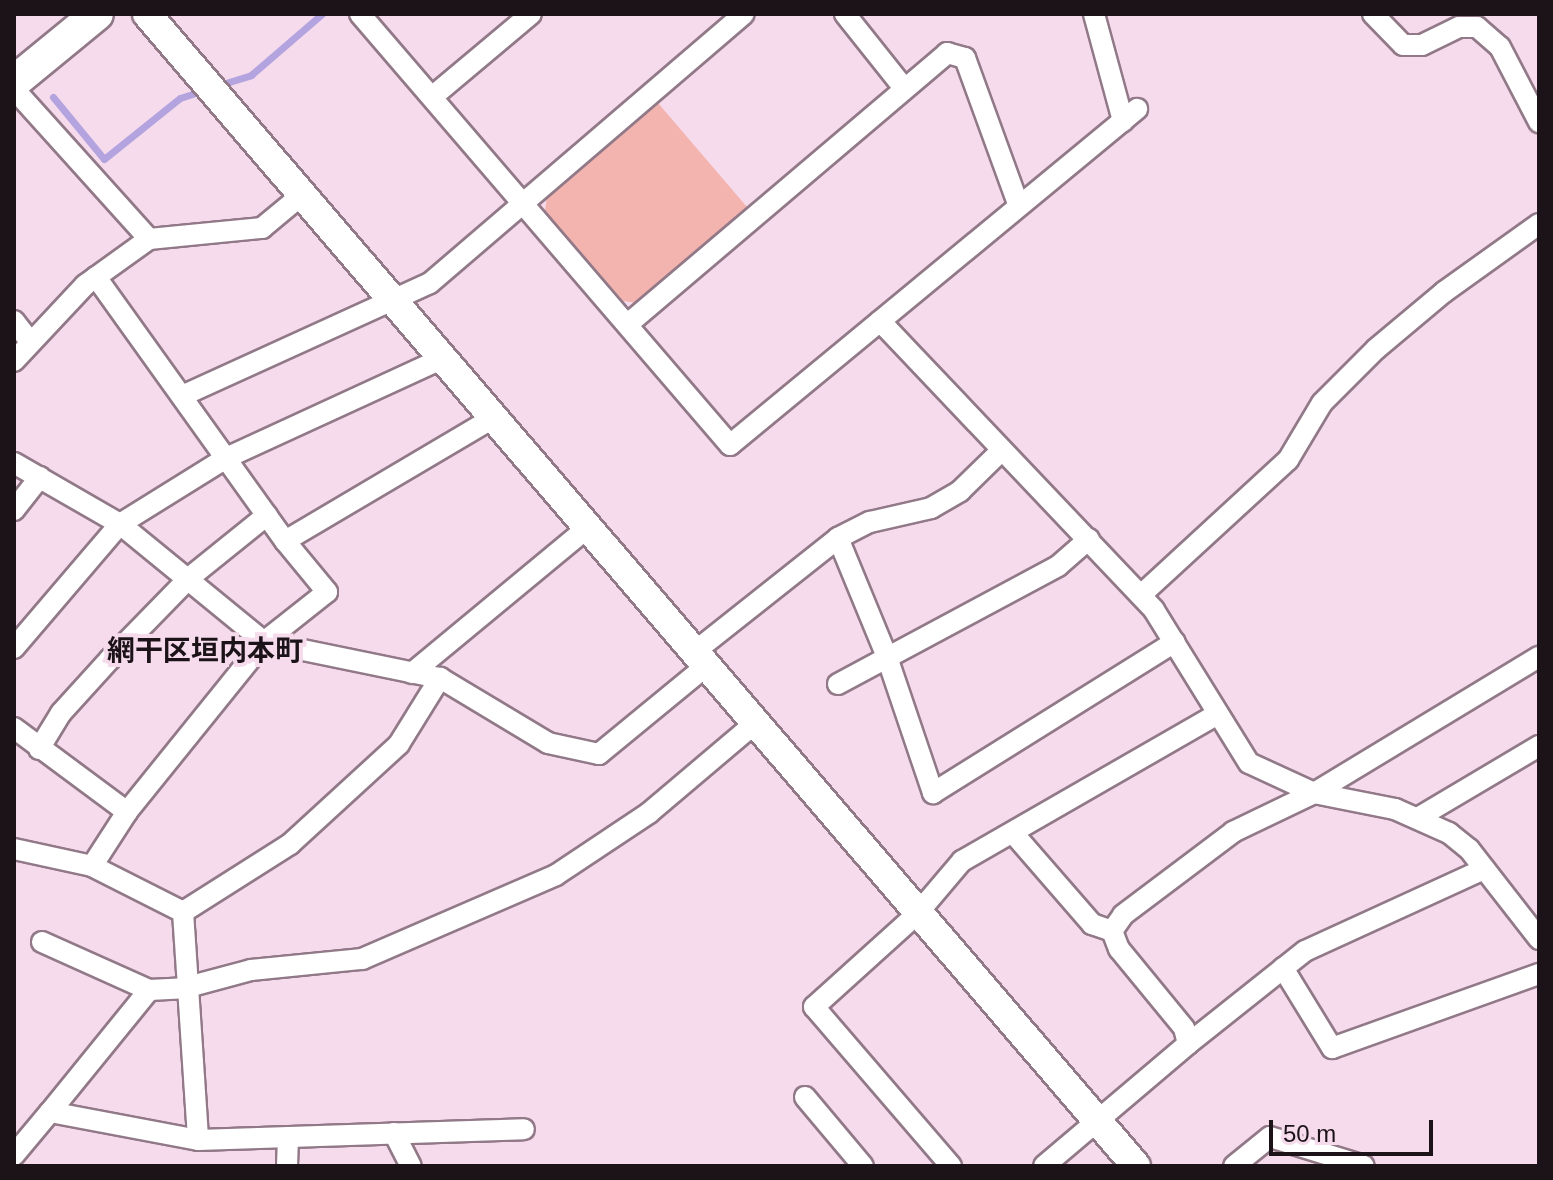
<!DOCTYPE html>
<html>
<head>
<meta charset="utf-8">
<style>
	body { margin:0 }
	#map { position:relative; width:1553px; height:1180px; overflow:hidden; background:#f6dbec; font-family:Arial,"Noto Sans JP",sans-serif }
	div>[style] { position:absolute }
	.green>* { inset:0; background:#f3b4af }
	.stream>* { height:7px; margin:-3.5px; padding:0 3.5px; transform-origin:3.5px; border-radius:3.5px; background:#b3a4e0 }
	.roads { filter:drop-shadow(2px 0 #917988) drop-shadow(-2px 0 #917988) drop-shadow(0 2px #917988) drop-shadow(0 -2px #917988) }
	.street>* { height:20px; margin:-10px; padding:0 10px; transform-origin:10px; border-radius:10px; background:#fff }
	.secondary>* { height:28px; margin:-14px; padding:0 14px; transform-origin:14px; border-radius:14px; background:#fff }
	.primary>* { height:32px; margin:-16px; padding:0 16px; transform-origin:16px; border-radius:16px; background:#fff }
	span { translate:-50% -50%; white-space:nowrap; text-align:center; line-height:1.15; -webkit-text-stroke:8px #f6dbec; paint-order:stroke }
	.quarter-label { font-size:28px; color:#1c1319; font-weight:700 }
	.frame { position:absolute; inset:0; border:16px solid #1c1319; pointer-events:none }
	.scale { position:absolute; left:1269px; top:1120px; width:164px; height:36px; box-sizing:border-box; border:4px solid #1c1319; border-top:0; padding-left:10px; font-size:24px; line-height:28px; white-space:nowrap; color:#1c1319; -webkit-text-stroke:6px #f6dbec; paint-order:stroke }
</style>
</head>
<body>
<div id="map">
	<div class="green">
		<i style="clip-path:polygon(658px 103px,747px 207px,636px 303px,623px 301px,545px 211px,547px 195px)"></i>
	</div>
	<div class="stream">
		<i style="left:216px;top:86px;width:37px;rotate:-17deg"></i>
		<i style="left:251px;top:75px;width:94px;rotate:-40.7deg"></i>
		<i style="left:53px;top:97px;width:80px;rotate:50.6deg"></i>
		<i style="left:104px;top:159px;width:97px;rotate:-38.8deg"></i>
		<i style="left:180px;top:98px;width:26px;rotate:-18deg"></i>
	</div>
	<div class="roads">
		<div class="street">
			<i style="left:360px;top:14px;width:568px;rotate:49.35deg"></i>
			<i style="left:730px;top:445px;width:528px;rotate:-39.54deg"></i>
			<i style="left:845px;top:14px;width:93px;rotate:51.5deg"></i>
			<i style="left:1094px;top:14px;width:111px;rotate:74.8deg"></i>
			<i style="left:1373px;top:14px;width:43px;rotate:45.9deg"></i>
			<i style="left:1403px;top:45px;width:19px"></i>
			<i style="left:1422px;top:45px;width:41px;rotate:-25.9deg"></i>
			<i style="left:1459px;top:27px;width:18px"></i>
			<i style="left:1477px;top:27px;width:30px;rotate:41deg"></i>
			<i style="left:1500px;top:47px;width:85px;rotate:62.5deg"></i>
			<i style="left:14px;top:89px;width:202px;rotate:48deg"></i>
			<i style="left:432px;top:97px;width:129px;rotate:-40deg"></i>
			<i style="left:96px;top:277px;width:325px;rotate:54.4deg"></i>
			<i style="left:285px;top:541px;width:66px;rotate:50.5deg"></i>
			<i style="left:327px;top:592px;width:80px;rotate:141.6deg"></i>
			<i style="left:264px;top:642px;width:218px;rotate:128.9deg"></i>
			<i style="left:127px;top:812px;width:64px;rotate:122.9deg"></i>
			<i style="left:92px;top:866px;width:102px;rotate:26.8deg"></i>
			<i style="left:14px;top:321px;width:24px;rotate:52deg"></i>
			<i style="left:880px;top:321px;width:398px;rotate:46.5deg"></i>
			<i style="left:1154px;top:610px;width:180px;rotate:58.2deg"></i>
			<i style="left:1249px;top:763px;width:72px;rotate:24.8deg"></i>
			<i style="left:1314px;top:793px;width:83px;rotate:11.2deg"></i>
			<i style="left:1395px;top:809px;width:59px;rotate:24deg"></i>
			<i style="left:1449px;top:833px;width:26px;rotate:39deg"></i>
			<i style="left:1469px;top:849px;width:114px;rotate:52.1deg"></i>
			<i style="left:628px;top:324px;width:419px;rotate:-40.3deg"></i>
			<i style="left:947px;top:53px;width:19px;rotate:16deg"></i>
			<i style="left:965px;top:58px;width:155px;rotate:70deg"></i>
			<i style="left:14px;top:361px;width:104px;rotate:-46.9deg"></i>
			<i style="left:85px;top:285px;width:79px;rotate:-35.7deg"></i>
			<i style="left:149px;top:239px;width:114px;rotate:-5.6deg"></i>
			<i style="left:262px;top:228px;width:53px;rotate:-39.7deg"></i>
			<i style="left:184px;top:395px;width:270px;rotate:-24.5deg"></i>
			<i style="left:430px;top:283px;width:413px;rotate:-40.6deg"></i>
			<i style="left:14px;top:463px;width:122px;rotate:29.9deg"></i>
			<i style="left:120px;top:524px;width:186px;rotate:39.3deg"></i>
			<i style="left:264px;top:642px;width:180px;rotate:11.6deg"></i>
			<i style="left:440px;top:678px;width:126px;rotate:31deg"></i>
			<i style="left:548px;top:743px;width:52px;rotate:12.2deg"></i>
			<i style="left:599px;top:754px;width:137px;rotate:-39.4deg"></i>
			<i style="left:14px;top:510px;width:42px;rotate:-51.8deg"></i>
			<i style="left:838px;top:538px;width:129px;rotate:67.6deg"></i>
			<i style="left:887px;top:657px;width:144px;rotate:71.3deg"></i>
			<i style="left:933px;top:793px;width:285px;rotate:-32deg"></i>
			<i style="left:285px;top:541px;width:242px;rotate:-30.6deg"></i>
			<i style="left:1141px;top:595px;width:200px;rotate:-42.6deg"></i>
			<i style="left:1288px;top:460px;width:66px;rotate:-59.2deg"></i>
			<i style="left:1322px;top:403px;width:76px;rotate:-45deg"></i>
			<i style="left:1376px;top:349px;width:89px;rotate:-40deg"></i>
			<i style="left:1444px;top:292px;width:117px;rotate:-35.6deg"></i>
			<i style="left:14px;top:648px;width:163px;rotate:-49.5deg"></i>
			<i style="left:120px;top:524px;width:125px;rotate:-31.9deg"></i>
			<i style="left:226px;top:458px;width:239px;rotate:-24.7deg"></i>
			<i style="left:693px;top:653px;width:185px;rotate:-38.4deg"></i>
			<i style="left:838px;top:538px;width:36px;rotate:-27deg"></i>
			<i style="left:870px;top:522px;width:63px;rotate:-12.9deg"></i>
			<i style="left:931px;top:508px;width:34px;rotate:-30deg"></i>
			<i style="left:960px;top:491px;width:56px;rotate:-44.3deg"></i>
			<i style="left:412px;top:673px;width:226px;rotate:-39.6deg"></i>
			<i style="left:838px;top:684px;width:250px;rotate:-28.2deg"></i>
			<i style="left:1058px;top:566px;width:41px;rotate:-41.1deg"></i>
			<i style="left:14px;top:728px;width:141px;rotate:36.6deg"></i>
			<i style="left:39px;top:749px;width:42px;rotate:-58.6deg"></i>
			<i style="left:61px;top:713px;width:73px;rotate:-47.8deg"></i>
			<i style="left:110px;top:659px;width:113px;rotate:-45.7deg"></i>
			<i style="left:189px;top:578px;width:100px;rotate:-38.9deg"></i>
			<i style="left:1421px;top:816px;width:137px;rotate:-30.7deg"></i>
			<i style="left:1013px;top:833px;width:121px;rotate:49deg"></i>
			<i style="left:1092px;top:924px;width:21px;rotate:19deg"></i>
			<i style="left:14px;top:849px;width:80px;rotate:12.3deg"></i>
			<i style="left:183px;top:912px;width:127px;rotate:-32.4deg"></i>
			<i style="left:290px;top:844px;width:148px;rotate:-42.5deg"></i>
			<i style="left:399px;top:744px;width:78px;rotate:-58.2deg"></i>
			<i style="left:183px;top:912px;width:228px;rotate:86.2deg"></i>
			<i style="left:42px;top:942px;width:117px;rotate:24.2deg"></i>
			<i style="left:149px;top:990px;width:35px;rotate:-3deg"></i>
			<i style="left:184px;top:988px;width:69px;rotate:-15deg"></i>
			<i style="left:251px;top:970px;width:112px;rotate:-5.7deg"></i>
			<i style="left:362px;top:959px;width:211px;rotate:-23.4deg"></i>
			<i style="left:556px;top:875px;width:112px;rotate:-33.7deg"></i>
			<i style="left:649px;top:813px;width:138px;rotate:-40.3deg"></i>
			<i style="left:1283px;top:968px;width:94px;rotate:58.5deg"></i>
			<i style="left:1332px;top:1048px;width:220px;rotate:-19.7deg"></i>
			<i style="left:1188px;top:1044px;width:149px;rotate:-38.5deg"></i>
			<i style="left:1305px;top:951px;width:197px;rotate:-24.6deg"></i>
			<i style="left:805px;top:1097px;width:90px;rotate:50deg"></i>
			<i style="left:50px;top:1112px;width:157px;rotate:-50.9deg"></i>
			<i style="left:394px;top:1133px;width:37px;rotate:63deg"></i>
			<i style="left:14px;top:1155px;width:56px;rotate:-50.1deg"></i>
			<i style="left:50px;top:1112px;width:151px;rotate:10.7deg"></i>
			<i style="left:198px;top:1140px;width:326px;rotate:-1.9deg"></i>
			<i style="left:287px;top:1166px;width:29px;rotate:-88deg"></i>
			<i style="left:951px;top:1166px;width:210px;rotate:-130.7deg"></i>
			<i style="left:814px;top:1007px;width:139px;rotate:-42.1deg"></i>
			<i style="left:917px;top:914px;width:70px;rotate:-49.7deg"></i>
			<i style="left:962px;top:861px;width:295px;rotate:-29.9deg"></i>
			<i style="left:1044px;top:1166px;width:189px;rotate:-40.3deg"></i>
			<i style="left:1188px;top:1044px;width:16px;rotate:-104deg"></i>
			<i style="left:1184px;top:1028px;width:102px;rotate:-129.4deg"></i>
			<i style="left:1119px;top:949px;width:19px;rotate:-111deg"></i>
			<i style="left:1112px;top:931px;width:19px;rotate:-55deg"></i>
			<i style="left:1123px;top:915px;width:138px;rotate:-37deg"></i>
			<i style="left:1233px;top:832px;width:90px;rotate:-25.7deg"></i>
			<i style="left:1314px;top:793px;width:263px;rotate:-31.2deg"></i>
			<i style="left:1234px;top:1166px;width:46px;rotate:-38.9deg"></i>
			<i style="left:1270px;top:1137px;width:98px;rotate:17.1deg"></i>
		</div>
		<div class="secondary">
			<i style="left:147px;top:14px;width:1518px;rotate:49.35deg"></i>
		</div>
		<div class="primary">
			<i style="left:14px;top:82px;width:107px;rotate:-39.3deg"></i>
		</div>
	</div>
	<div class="quarter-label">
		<span style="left:205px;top:651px">網干区垣内本町</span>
	</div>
	<div class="frame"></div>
	<div class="scale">50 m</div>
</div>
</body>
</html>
